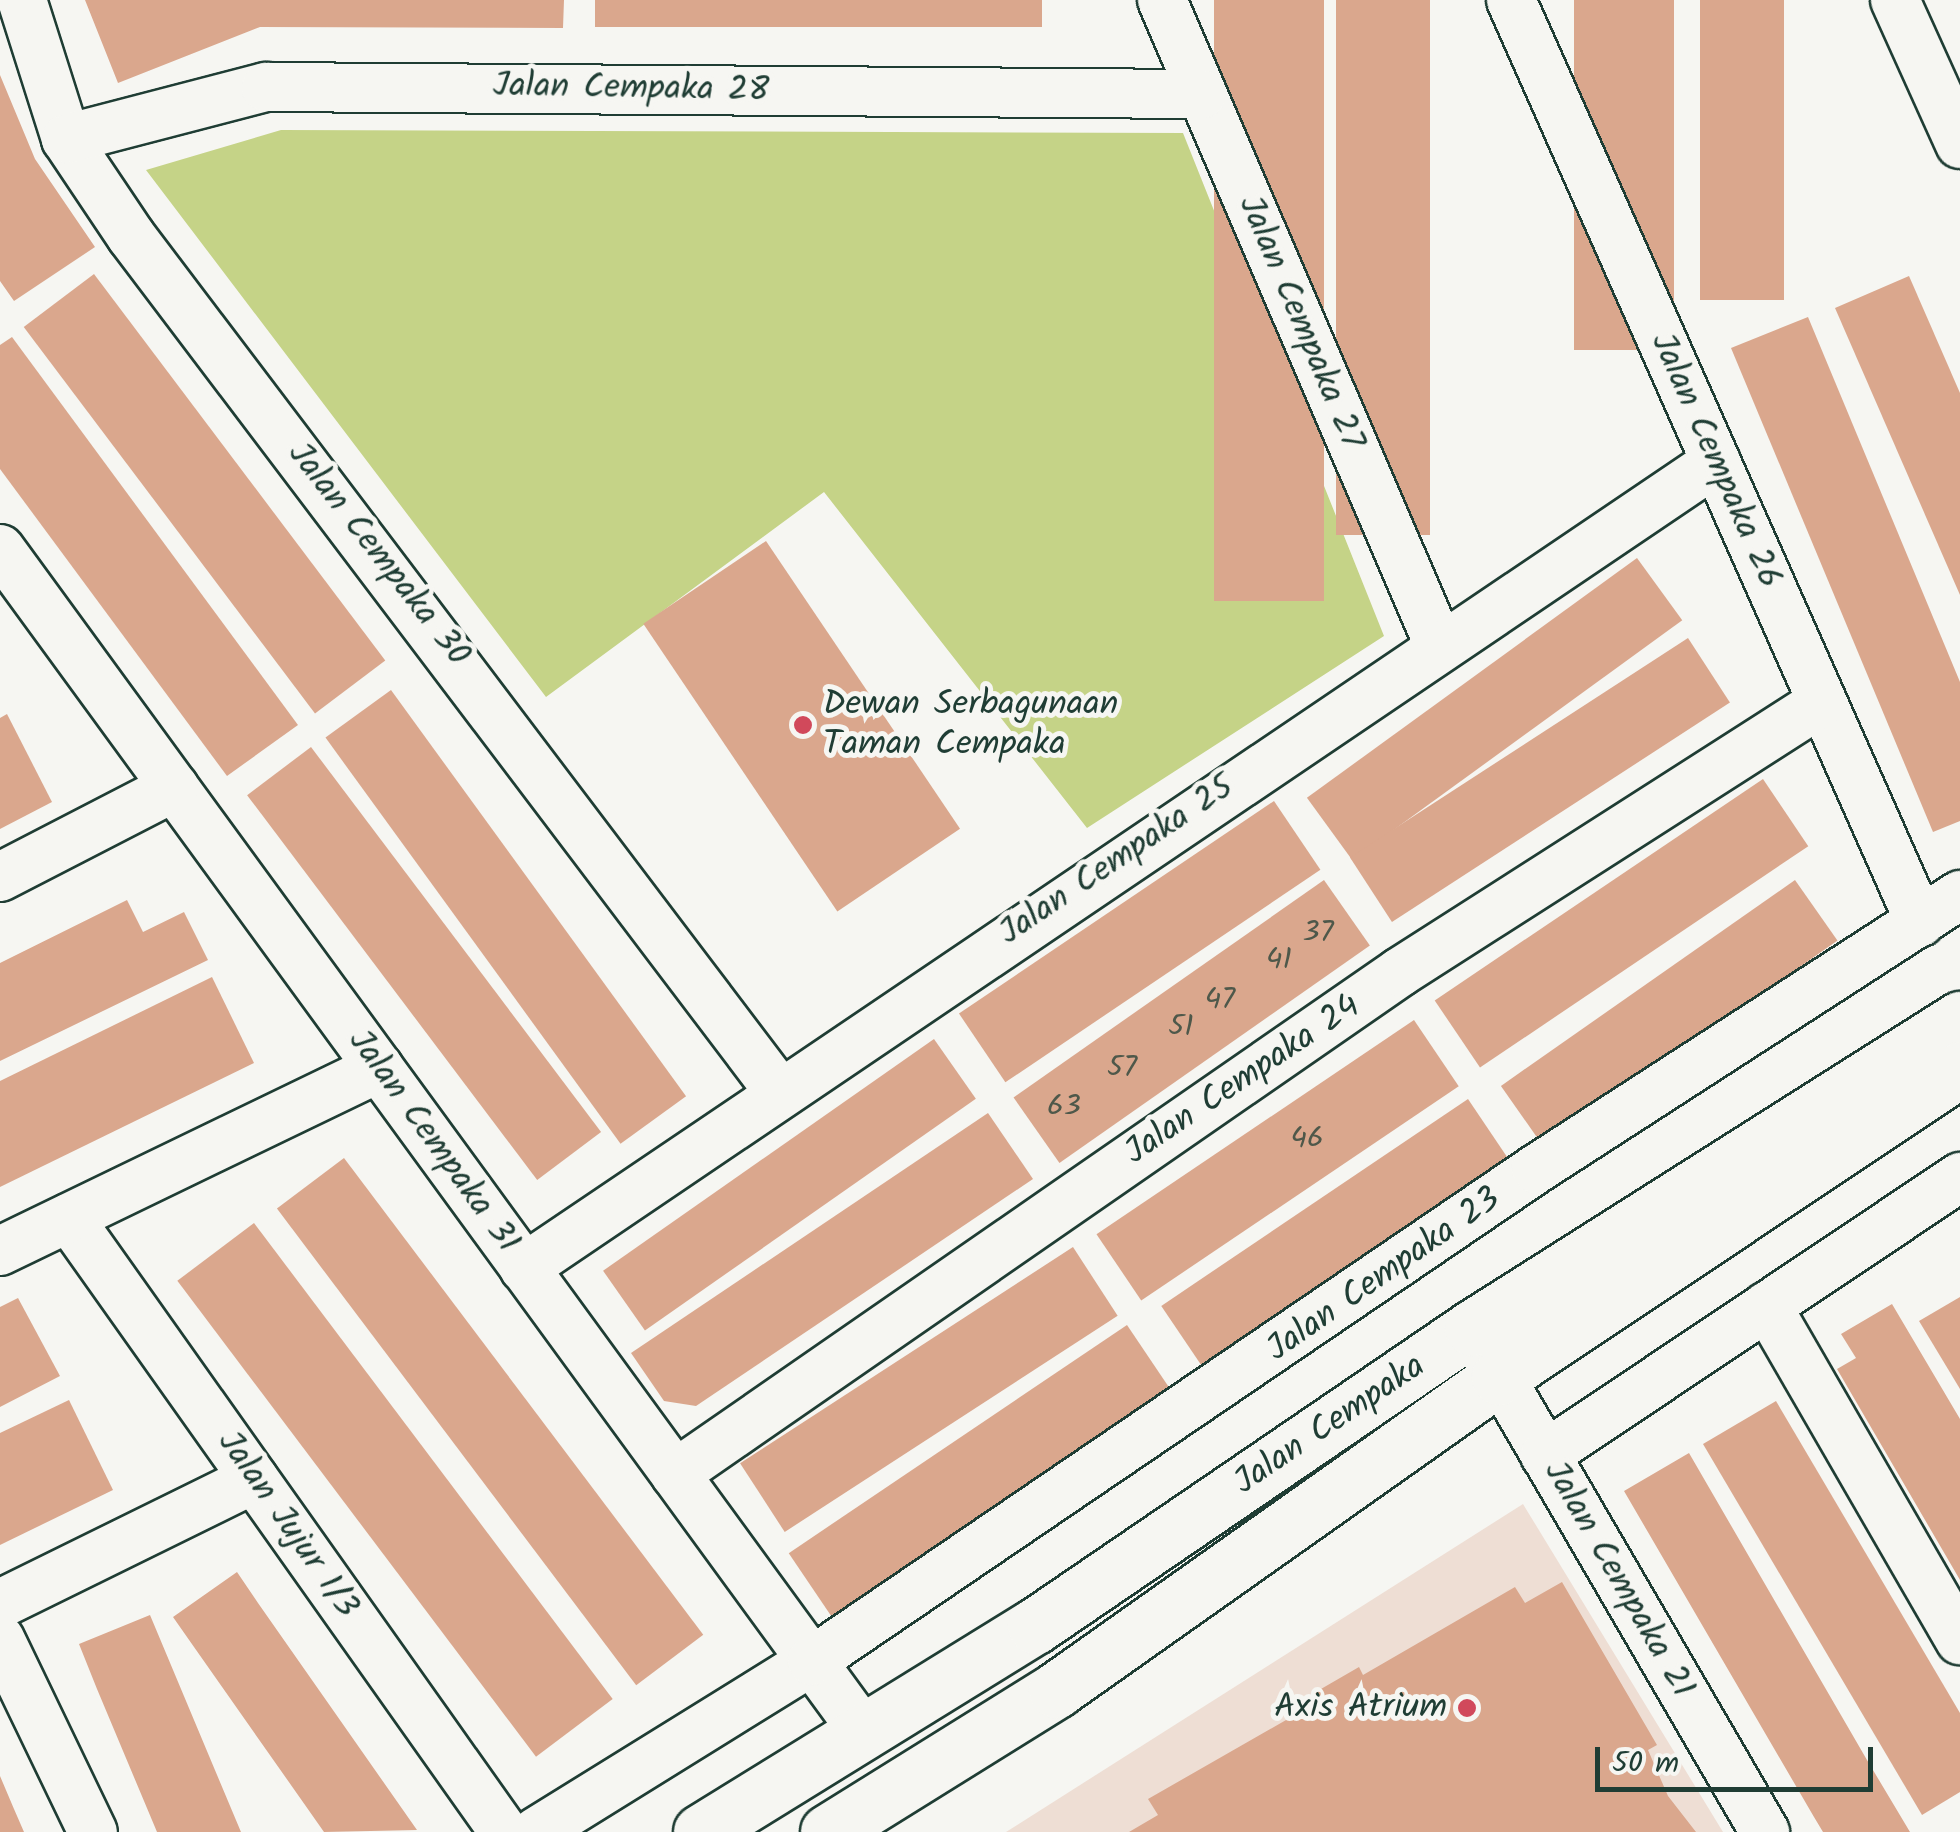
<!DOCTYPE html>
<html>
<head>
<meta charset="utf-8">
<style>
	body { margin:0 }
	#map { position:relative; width:1960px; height:1832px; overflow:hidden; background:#f6f6f2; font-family:Kalam,sans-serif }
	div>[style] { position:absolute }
	.built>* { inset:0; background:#eeded4 }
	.green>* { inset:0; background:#c5d387 }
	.building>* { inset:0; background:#daa78d; transform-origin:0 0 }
	.roads { filter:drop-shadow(2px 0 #1f3d34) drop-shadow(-2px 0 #1f3d34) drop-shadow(0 2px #1f3d34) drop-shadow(0 -2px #1f3d34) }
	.minor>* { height:48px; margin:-24px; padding:0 24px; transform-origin:24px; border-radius:24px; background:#f6f6f2 }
	.major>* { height:55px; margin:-27.5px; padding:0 27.5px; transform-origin:27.5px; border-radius:27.5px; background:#f6f6f2 }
	.dots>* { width:28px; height:28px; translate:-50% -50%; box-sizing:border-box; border:5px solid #f6f6f2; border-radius:50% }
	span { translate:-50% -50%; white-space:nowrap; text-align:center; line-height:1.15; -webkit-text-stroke:10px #f6f6f2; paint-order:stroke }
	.number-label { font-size:30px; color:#4e584a }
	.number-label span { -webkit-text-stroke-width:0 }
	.street-label { font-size:35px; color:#1f3d34 }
	.poi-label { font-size:35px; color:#1f3d34 }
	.left { translate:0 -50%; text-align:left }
	.right { translate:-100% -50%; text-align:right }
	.scale { position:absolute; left:1595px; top:1747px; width:278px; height:45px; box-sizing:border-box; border:5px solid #1f3d34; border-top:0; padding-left:12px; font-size:30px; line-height:35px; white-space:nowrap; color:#1f3d34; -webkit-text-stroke:8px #f6f6f2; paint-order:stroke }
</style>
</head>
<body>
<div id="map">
	<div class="built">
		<i style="clip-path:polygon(1523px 1504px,1723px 1832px,1006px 1832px)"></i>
	</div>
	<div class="green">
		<i style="clip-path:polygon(281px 130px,1183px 133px,1384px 636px,1087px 828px,824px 492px,546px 697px,146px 170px)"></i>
	</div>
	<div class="building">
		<i style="clip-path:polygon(85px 0,564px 0,563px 28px,260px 27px,118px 83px)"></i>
		<i style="left:595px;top:0;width:447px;height:27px"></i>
		<i style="left:1214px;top:0;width:110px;height:601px"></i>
		<i style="left:1336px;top:0;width:94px;height:535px"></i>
		<i style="left:1574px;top:0;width:100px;height:350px"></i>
		<i style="left:1700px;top:0;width:84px;height:300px"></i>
		<i style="clip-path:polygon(0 75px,35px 159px,95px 247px,14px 301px,0 281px)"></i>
		<i style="left:94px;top:274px;width:484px;height:88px;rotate:53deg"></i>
		<i style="clip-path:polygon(1909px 276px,1960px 393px,1960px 595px,1835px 308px)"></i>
		<i style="clip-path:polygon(1808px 317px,1960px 682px,1960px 821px,1933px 832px,1731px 348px)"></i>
		<i style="clip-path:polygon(12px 337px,298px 725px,227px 776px,0 469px,0 345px)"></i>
		<i style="left:766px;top:541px;width:347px;height:148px;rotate:56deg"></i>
		<i style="left:1637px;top:558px;width:77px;height:408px;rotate:54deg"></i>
		<i style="left:1688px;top:638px;width:77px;height:403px;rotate:57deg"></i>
		<i style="left:391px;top:690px;width:502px;height:81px;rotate:54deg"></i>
		<i style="clip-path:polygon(7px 714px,52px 802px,0 829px,0 718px)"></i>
		<i style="left:311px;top:747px;width:482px;height:80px;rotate:53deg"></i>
		<i style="left:1763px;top:779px;width:81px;height:396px;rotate:56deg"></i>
		<i style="left:1274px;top:801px;width:83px;height:380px;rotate:56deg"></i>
		<i style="left:1324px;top:880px;width:80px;height:379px;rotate:55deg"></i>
		<i style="left:1795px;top:880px;width:74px;height:359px;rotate:55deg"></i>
		<i style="clip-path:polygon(127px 900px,143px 932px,184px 912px,208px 960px,0 1061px,0 963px)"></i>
		<i style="clip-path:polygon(212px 977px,254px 1063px,0 1187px,0 1081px)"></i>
		<i style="left:1414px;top:1020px;width:80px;height:383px;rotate:56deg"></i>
		<i style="left:934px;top:1039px;width:73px;height:404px;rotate:55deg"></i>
		<i style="left:1468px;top:1099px;width:75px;height:370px;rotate:56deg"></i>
		<i style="clip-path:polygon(988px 1113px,1033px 1179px,696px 1406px,664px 1401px,631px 1353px)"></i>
		<i style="left:344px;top:1158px;width:597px;height:84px;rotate:53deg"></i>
		<i style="left:254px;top:1223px;width:596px;height:96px;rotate:53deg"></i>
		<i style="left:1073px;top:1247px;width:82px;height:397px;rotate:57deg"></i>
		<i style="clip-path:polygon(1960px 1297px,1960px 1389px,1919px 1321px)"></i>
		<i style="clip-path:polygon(18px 1298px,60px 1376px,0 1407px,0 1307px)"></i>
		<i style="clip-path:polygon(1892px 1304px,1960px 1419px,1960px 1580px,1837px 1369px,1856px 1358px,1841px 1334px)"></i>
		<i style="left:1127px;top:1325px;width:78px;height:408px;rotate:56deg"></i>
		<i style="clip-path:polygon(69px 1400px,113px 1490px,0 1545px,0 1433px)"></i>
		<i style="clip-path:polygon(1776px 1401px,1960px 1713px,1960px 1792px,1922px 1815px,1703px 1444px)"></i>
		<i style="clip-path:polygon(1689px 1453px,1867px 1760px,1910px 1832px,1823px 1832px,1814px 1817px,1624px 1491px)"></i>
		<i style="clip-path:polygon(237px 1572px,258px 1603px,417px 1830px,324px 1832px,194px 1647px,173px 1617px)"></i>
		<i style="clip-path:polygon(1562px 1582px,1657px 1745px,1648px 1750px,1668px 1796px,1696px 1832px,1129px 1832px,1158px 1815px,1148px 1799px,1300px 1712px,1295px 1704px,1359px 1667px,1363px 1675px,1515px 1587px,1525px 1603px)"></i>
		<i style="clip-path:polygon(150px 1615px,212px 1763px,241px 1832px,157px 1832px,97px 1689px,79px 1644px)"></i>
		<i style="clip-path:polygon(0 1776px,14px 1809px,24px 1832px,0 1832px)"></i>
	</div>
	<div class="roads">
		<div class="minor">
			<i style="left:22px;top:0;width:146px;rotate:72.4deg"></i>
			<i style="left:66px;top:139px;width:117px;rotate:56.2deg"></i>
			<i style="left:131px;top:236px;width:1070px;rotate:52.86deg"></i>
			<i style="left:1162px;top:0;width:702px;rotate:66.76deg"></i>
			<i style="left:1511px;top:0;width:1009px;rotate:66.08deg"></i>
			<i style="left:1895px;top:0;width:158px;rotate:65.7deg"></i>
			<i style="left:66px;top:139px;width:207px;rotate:-14.6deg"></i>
			<i style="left:266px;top:87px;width:936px;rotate:0.43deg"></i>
			<i style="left:0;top:549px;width:1467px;rotate:53.87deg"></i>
			<i style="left:0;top:877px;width:196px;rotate:-27.3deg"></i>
			<i style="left:69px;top:1218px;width:752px;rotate:54.68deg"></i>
			<i style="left:0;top:1251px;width:421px;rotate:-25.8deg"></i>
			<i style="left:524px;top:1268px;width:1439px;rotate:-34.07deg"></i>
			<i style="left:1767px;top:1306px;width:386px;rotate:60deg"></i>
			<i style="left:1481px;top:1344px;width:565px;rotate:59.8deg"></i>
			<i style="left:1545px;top:1455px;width:500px;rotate:-33.8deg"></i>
			<i style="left:675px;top:1474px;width:882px;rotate:-34.7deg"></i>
			<i style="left:1400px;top:972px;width:501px;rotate:-32.61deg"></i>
			<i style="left:0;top:1604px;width:283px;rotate:-26.2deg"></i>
			<i style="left:0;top:1639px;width:214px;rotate:64.3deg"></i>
			<i style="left:536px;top:1832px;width:325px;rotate:-31.8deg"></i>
			<i style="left:812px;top:1661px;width:875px;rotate:-34.2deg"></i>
			<i style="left:1536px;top:1169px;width:505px;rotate:-32.87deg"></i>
		</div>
		<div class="major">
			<i style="left:701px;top:1832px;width:392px;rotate:-31.7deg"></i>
			<i style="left:1035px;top:1626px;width:529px;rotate:-34.29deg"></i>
			<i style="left:1472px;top:1328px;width:578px;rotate:-32.34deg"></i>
			<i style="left:828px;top:1832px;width:269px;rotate:-31.9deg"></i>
			<i style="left:1056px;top:1690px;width:542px;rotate:-35.24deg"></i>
			<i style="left:1499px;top:1377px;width:554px;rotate:-33.75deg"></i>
		</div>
	</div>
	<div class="dots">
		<i style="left:803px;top:725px;background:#d1495b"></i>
		<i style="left:1467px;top:1708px;background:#d1495b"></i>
	</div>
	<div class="number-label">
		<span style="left:1318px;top:933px">37</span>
		<span style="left:1279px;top:960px">41</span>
		<span style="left:1220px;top:1000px">47</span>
		<span style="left:1181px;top:1027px">51</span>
		<span style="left:1122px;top:1068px">57</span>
		<span style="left:1064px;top:1107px">63</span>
		<span style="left:1307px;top:1139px">46</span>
	</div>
	<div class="street-label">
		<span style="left:631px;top:89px;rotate:1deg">Jalan Cempaka 28</span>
		<span style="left:1300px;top:323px;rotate:67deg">Jalan Cempaka 27</span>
		<span style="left:1715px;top:461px;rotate:66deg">Jalan Cempaka 26</span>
		<span style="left:378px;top:555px;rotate:52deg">Jalan Cempaka 30</span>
		<span style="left:1117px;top:861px;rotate:-34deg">Jalan Cempaka 25</span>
		<span style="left:1243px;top:1080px;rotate:-34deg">Jalan Cempaka 24</span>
		<span style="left:433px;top:1142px;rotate:54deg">Jalan Cempaka 31</span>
		<span style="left:1384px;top:1275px;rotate:-35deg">Jalan Cempaka 23</span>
		<span style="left:1330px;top:1425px;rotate:-34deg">Jalan Cempaka</span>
		<span style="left:287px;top:1525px;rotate:55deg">Jalan Jujur 1/3</span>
		<span style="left:1618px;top:1580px;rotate:60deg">Jalan Cempaka 21</span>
	</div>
	<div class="poi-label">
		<span class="left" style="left:823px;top:725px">Dewan Serbagunaan<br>Taman Cempaka</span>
		<span class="right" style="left:1447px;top:1708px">Axis Atrium</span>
	</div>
	<div class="scale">50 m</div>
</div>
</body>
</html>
